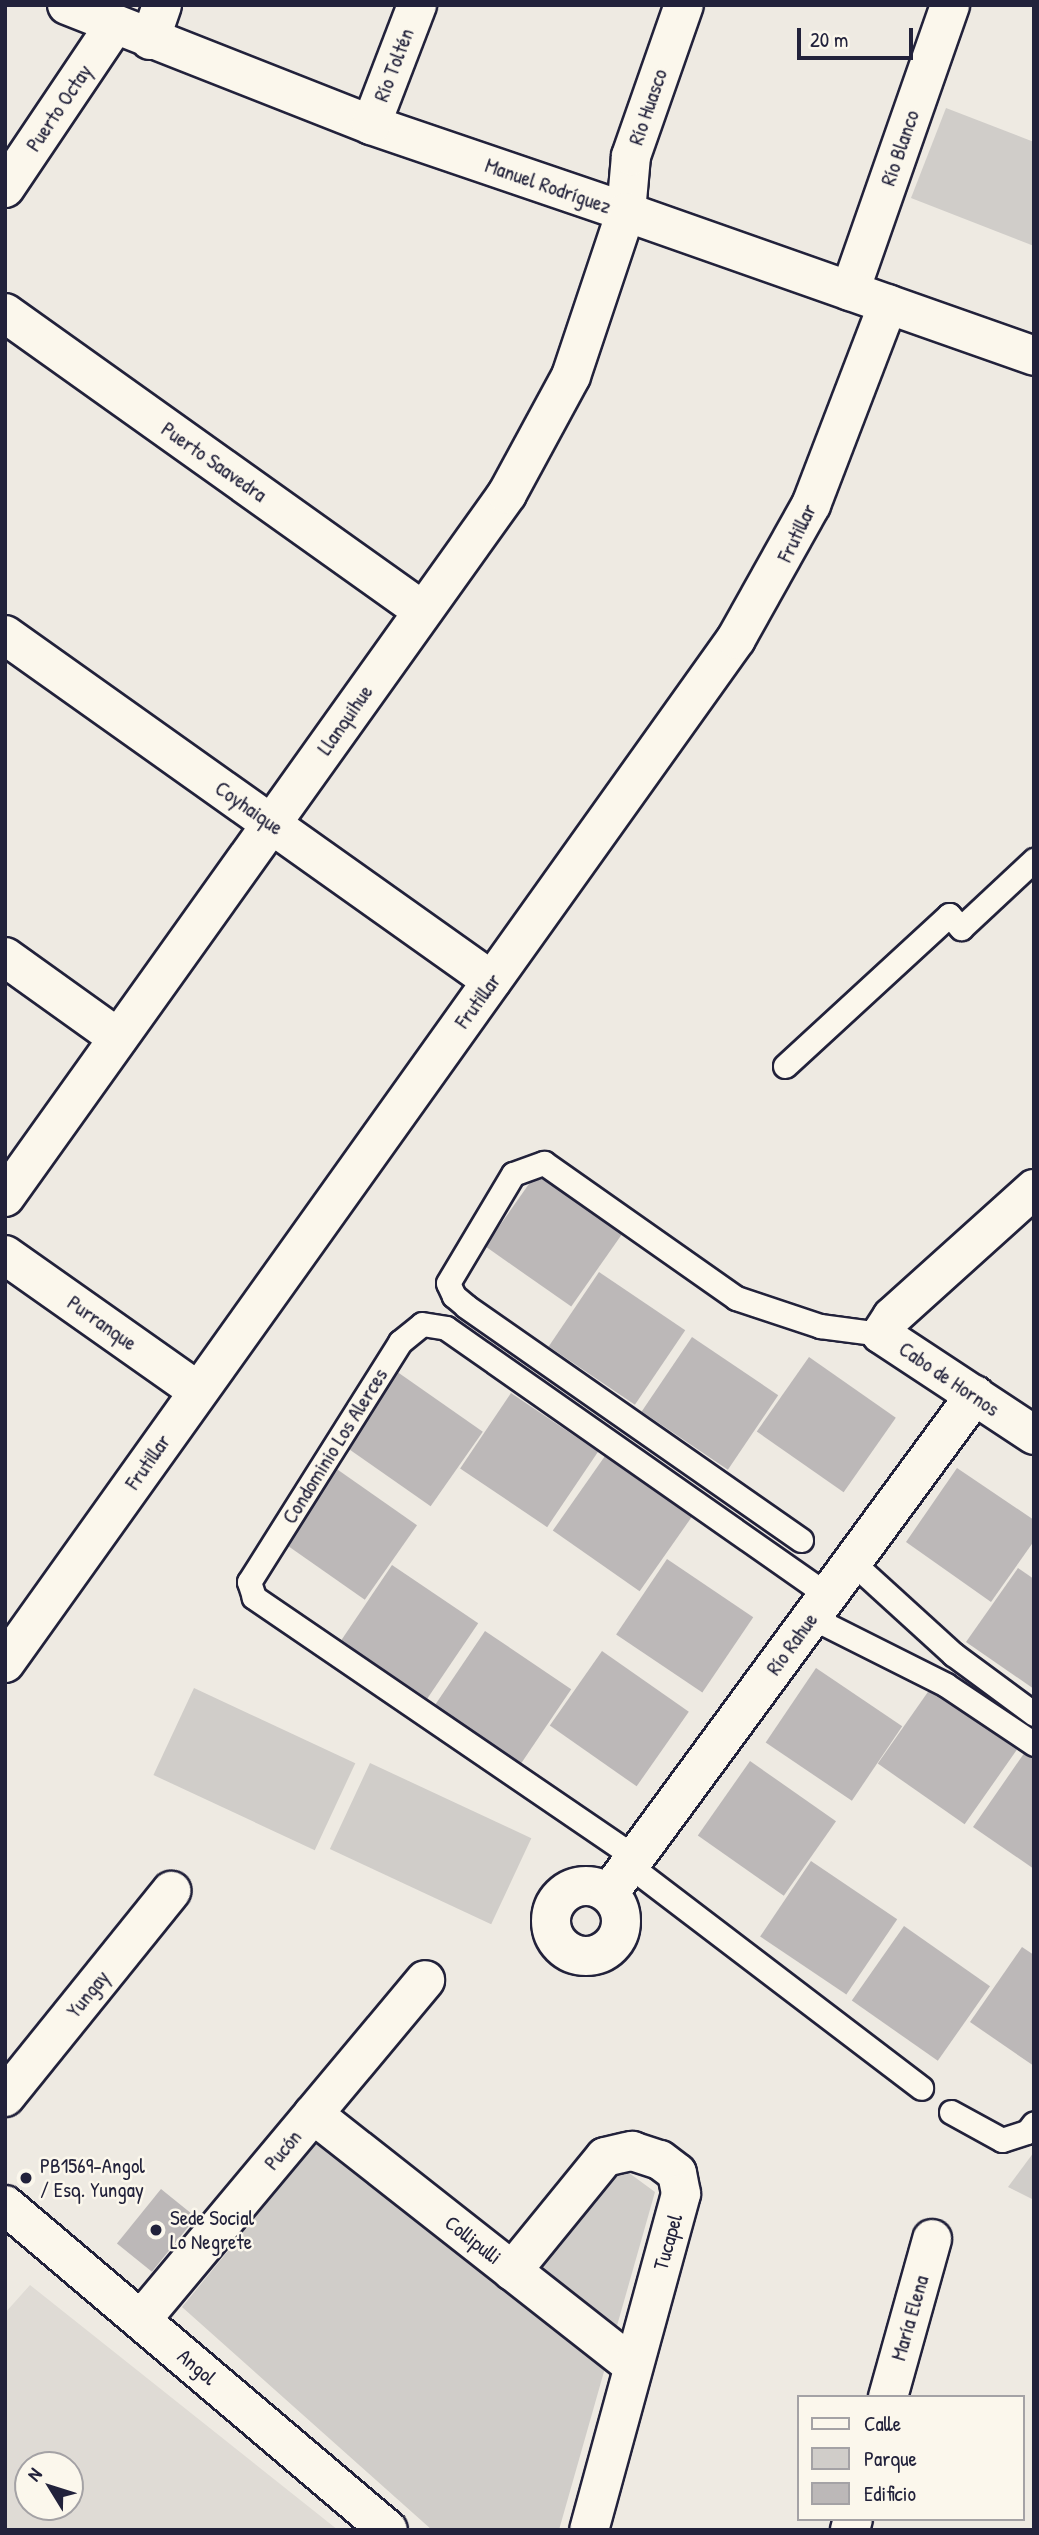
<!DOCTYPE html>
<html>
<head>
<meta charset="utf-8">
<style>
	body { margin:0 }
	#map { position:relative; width:1039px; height:2535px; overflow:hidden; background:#eeeae2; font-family:"Patrick Hand",sans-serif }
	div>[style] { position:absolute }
	.built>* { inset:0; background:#dfdbd5 }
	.green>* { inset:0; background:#d0cdc9; transform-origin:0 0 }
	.building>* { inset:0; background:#bcb8b8; transform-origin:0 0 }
	.roads { filter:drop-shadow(2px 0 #22223b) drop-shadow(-2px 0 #22223b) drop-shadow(0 2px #22223b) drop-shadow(0 -2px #22223b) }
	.service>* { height:23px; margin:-11.5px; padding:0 11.5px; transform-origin:11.5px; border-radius:11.5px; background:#fbf7ec }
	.minor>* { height:38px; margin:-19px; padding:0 19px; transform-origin:19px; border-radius:19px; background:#fbf7ec }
	.minor>.ring { margin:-19px; padding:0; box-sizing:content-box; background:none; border:38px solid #fbf7ec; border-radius:50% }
	.tertiary>* { height:38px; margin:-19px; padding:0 19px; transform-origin:19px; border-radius:19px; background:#fbf7ec }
	.dots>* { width:19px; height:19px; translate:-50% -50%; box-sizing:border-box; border:4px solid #fbf7ec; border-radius:50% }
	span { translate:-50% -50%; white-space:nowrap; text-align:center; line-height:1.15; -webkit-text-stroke:5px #fbf7ec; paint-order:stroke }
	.street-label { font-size:21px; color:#22223b }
	.poi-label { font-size:21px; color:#22223b }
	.left { translate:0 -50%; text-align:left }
	.frame { position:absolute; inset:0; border:7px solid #22223b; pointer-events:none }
	.legend { position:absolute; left:797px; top:2395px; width:228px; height:126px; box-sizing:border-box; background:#fbf7ec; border:2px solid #a4a2a5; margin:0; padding:9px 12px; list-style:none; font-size:21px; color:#22223b }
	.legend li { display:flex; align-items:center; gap:14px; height:35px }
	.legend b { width:35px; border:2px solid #a4a2a5 }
	.north { position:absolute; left:14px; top:2451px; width:70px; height:70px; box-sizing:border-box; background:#fbf7ec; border:2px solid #a4a2a5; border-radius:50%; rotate:308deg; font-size:19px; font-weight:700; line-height:28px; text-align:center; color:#22223b }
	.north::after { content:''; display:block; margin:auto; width:24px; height:32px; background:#22223b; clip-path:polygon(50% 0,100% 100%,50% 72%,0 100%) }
	.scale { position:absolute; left:797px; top:28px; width:116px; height:32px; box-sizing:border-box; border:4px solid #22223b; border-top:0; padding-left:9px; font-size:21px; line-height:24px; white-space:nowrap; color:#22223b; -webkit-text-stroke:5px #fbf7ec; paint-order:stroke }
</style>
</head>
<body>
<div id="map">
	<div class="built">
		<i style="clip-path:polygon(evenodd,30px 2285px,338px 2530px,5px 2530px,5px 2313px,30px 2285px,28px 2465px,70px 2465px,70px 2507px,28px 2507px,28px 2465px)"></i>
	</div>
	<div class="green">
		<i style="clip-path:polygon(946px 108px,1034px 142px,1034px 246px,911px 198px)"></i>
		<i style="left:194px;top:1688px;width:178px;height:96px;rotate:25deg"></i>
		<i style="left:370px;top:1763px;width:178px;height:95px;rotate:25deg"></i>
		<i style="clip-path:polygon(318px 2141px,512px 2296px,603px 2183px,625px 2170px,655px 2192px,559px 2530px,432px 2530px,182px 2307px)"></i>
		<i style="clip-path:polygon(1034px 2152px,1034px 2200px,1008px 2187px)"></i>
	</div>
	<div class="building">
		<i style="left:538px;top:1171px;width:105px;height:92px;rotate:35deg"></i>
		<i style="left:599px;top:1272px;width:104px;height:90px;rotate:34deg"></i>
		<i style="left:692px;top:1337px;width:104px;height:90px;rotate:34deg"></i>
		<i style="left:809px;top:1357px;width:106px;height:91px;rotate:35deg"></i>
		<i style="left:396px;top:1371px;width:106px;height:91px;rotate:35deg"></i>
		<i style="left:511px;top:1393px;width:105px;height:91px;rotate:34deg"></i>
		<i style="left:605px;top:1456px;width:106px;height:91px;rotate:35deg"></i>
		<i style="left:331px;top:1465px;width:105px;height:91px;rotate:35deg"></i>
		<i style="clip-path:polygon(957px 1468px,1034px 1520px,1034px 1541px,991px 1602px,906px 1542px)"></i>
		<i style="left:667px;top:1559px;width:104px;height:91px;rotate:34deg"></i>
		<i style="left:392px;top:1565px;width:104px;height:91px;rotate:34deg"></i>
		<i style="clip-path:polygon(1018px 1568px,1034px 1579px,1034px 1689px,966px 1642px)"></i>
		<i style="left:485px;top:1631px;width:104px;height:90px;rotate:34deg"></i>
		<i style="left:602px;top:1651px;width:106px;height:91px;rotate:35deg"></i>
		<i style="left:816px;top:1668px;width:104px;height:90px;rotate:34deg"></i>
		<i style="left:930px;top:1689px;width:106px;height:91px;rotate:35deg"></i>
		<i style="clip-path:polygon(1025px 1752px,1034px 1759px,1034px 1869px,973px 1827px)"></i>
		<i style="left:750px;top:1761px;width:105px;height:91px;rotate:35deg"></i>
		<i style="left:811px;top:1861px;width:104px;height:91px;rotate:34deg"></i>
		<i style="left:904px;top:1926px;width:105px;height:91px;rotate:35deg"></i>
		<i style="clip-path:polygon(1022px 1947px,1034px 1955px,1034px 2066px,970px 2022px)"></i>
		<i style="left:161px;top:2189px;width:45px;height:70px;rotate:39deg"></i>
	</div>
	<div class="roads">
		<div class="service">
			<i style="left:785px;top:1066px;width:223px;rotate:-42.6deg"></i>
			<i style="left:949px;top:915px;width:18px;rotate:47deg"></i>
			<i style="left:961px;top:928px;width:100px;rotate:-43deg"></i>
			<i style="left:801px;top:1540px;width:409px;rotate:-145.1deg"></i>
			<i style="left:466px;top:1306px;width:16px;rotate:-140deg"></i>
			<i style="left:454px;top:1296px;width:14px;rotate:-115deg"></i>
			<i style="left:448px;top:1283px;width:127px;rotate:-59.2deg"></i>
			<i style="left:513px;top:1174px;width:33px;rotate:-20deg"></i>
			<i style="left:544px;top:1163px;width:235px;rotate:35.1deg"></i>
			<i style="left:736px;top:1298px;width:89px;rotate:18.4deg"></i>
			<i style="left:820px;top:1326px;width:62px;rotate:7.5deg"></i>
			<i style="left:852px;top:1562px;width:137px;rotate:42.3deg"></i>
			<i style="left:953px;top:1654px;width:101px;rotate:36.5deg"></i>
			<i style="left:811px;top:1617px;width:151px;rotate:26.7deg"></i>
			<i style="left:946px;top:1685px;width:106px;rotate:33.8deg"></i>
			<i style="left:636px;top:1858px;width:463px;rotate:-145.7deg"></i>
			<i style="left:254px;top:1597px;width:16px;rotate:-108deg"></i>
			<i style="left:249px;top:1582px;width:284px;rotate:-57.8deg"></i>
			<i style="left:400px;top:1342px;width:28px;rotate:-39deg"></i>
			<i style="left:422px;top:1324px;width:24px;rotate:9deg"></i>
			<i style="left:446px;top:1328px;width:465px;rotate:35deg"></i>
			<i style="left:630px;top:1866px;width:366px;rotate:37.3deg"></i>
			<i style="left:951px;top:2112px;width:58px;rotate:28.8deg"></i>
			<i style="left:1002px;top:2140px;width:26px;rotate:-18deg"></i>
			<i style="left:1027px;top:2132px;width:11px;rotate:-52deg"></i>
		</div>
		<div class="minor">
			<i style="left:67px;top:5px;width:327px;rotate:21.5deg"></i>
			<i style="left:371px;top:125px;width:269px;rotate:18.8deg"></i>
			<i style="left:626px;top:212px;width:56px;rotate:-84.9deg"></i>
			<i style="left:631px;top:156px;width:160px;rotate:-70.7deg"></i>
			<i style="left:150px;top:40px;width:37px;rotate:-71deg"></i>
			<i style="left:371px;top:125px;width:129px;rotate:-69deg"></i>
			<i style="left:5px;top:188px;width:194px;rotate:-56.1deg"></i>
			<i style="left:850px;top:291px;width:303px;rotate:-70.7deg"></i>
			<i style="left:5px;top:313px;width:513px;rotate:35.49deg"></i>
			<i style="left:5px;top:635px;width:597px;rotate:35.39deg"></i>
			<i style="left:5px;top:957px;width:139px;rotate:35.6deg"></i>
			<i style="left:1034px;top:1189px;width:191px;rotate:138deg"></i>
			<i style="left:892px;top:1317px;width:20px;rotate:123deg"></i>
			<i style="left:881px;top:1334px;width:183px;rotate:33.4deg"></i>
			<i style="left:5px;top:1255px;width:236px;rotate:35.2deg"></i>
			<i style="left:5px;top:1663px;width:1258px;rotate:-54.48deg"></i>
			<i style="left:736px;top:639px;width:154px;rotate:-60.8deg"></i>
			<i style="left:811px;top:505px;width:215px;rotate:-69deg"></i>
			<i class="ring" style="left:551px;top:1886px;width:32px;height:32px"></i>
			<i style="left:609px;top:1893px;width:618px;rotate:-53.69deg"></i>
			<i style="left:5px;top:2097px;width:265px;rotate:-51.1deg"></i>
			<i style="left:313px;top:2114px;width:407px;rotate:38.2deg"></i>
			<i style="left:512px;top:2271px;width:147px;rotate:-50.8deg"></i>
			<i style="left:605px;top:2157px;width:28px;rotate:-13deg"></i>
			<i style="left:632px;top:2151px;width:29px;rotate:18deg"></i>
			<i style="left:660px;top:2160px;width:21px;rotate:37deg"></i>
			<i style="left:677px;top:2173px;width:21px;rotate:79deg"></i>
			<i style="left:681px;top:2194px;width:348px;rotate:105.3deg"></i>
			<i style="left:141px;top:2320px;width:443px;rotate:-50.1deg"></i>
			<i style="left:888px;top:2397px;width:164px;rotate:-74.4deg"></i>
			<i style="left:850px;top:2530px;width:11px;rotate:-75deg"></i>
		</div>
		<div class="tertiary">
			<i style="left:5px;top:1197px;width:864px;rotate:-54.47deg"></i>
			<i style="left:507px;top:494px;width:134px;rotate:-61.5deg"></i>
			<i style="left:571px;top:376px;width:173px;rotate:-71.5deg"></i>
			<i style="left:626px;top:212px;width:433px;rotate:19.4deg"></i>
			<i style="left:5px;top:2205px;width:502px;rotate:40.32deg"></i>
		</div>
	</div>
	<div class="dots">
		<i style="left:26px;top:2178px;background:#22223b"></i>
		<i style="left:156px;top:2230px;background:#22223b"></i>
	</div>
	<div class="street-label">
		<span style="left:394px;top:65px;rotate:-69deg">Río Toltén</span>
		<span style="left:648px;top:107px;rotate:-71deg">Río Huasco</span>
		<span style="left:59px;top:108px;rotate:-56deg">Puerto Octay</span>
		<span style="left:900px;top:148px;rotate:-71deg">Río Blanco</span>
		<span style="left:548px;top:186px;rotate:19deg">Manuel Rodríguez</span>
		<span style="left:214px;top:462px;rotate:35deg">Puerto Saavedra</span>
		<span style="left:797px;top:533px;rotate:-64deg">Frutillar</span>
		<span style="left:345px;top:720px;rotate:-55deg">Llanquihue</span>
		<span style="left:249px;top:808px;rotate:35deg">Coyhaique</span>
		<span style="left:478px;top:1001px;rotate:-54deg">Frutillar</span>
		<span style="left:102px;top:1323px;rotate:35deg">Purranque</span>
		<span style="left:949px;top:1379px;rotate:34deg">Cabo de Hornos</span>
		<span style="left:335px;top:1446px;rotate:-58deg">Condominio Los Alerces</span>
		<span style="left:148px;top:1462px;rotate:-55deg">Frutillar</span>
		<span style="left:792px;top:1644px;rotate:-54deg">Río Rahue</span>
		<span style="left:88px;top:1994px;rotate:-51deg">Yungay</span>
		<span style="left:283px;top:2150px;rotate:-50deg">Pucón</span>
		<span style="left:473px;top:2240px;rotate:38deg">Collipulli</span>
		<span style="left:668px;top:2242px;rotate:-74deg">Tucapel</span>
		<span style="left:910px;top:2318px;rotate:-74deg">María Elena</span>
		<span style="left:197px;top:2367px;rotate:40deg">Angol</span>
	</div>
	<div class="poi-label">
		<span class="left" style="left:40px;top:2178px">PB1569-Angol<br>/ Esq. Yungay</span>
		<span class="left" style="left:170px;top:2230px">Sede Social<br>Lo Negrete</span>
	</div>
	<div class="frame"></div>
	<ul class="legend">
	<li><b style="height:9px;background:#fbf7ec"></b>Calle</li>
	<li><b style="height:19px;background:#d0cdc9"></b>Parque</li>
	<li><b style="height:19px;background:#bcb8b8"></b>Edificio</li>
	</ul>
	<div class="north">N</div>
	<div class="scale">20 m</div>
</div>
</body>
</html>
